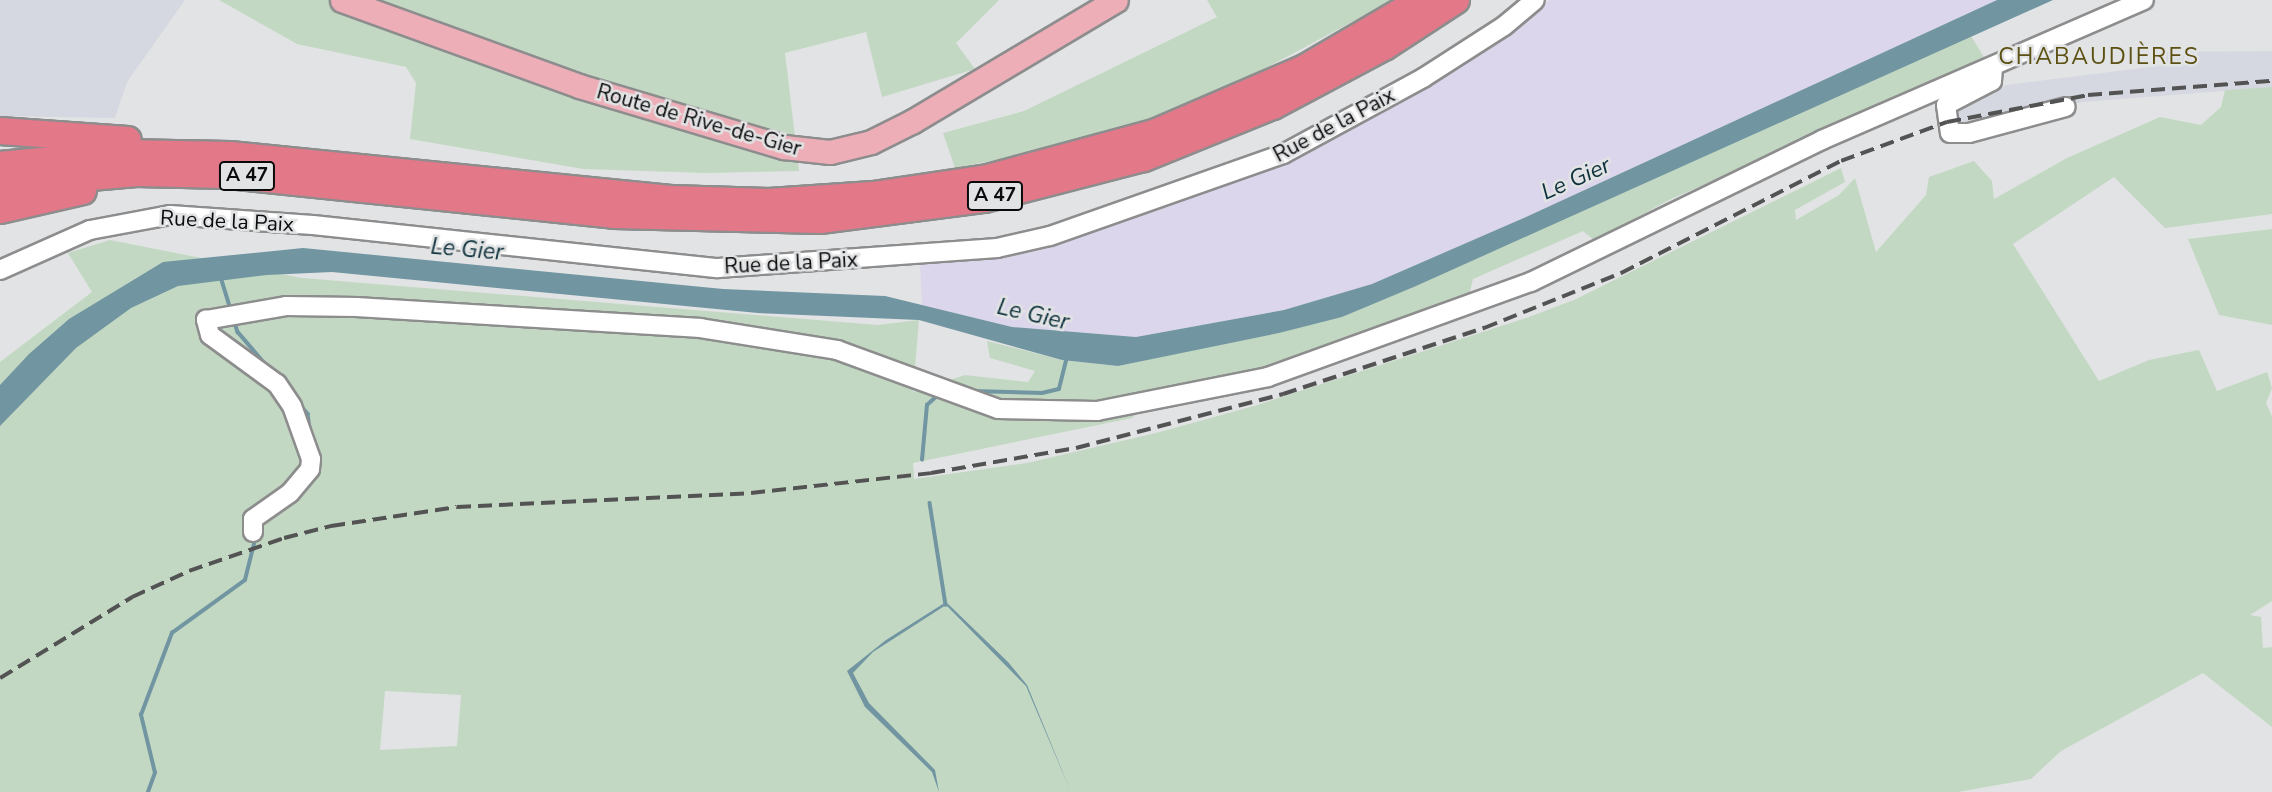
<!DOCTYPE html>
<html>
<head>
<meta charset="utf-8">
<style>
	body { margin:0 }
	#map { position:relative; width:2272px; height:792px; overflow:hidden; background:#e2e3e4; font-family:"Nunito Sans",sans-serif }
	div>[style] { position:absolute }
	.commercial>* { inset:0; background:#dbd6eb }
	.built>* { inset:0; background:#d5d8e0 }
	.green>* { inset:0; background:#c2d8c3 }
	.water>* { inset:0; background:#7196a2 }
	.stream>* { height:3.5px; margin:-1.75px; padding:0 1.75px; transform-origin:1.75px; border-radius:1.75px; background:#7196a2 }
	.roads { filter:drop-shadow(2px 0 #8d8d8e) drop-shadow(-2px 0 #8d8d8e) drop-shadow(0 2px #8d8d8e) drop-shadow(0 -2px #8d8d8e) }
	.minor>* { height:18px; margin:-9px; padding:0 9px; transform-origin:9px; border-radius:9px; background:#fff }
	.major>* { height:23px; margin:-11.5px; padding:0 11.5px; transform-origin:11.5px; border-radius:11.5px; background:#eeaeb8 }
	.highway>* { height:26px; margin:-13px; padding:0 13px; transform-origin:13px; border-radius:13px; background:#e37889 }
	.rail>* { height:3.5px; margin-top:-1.75px; transform-origin:0; background:repeating-linear-gradient(90deg,#535354 0 14px,transparent 0 21px) }
	span { translate:-50% -50%; white-space:nowrap; text-align:center; line-height:1.15; -webkit-text-stroke:5px #e2e3e4; paint-order:stroke }
	.shield-label span { padding:2px 5px; background:#e2e3e4; border:2px solid; border-radius:5px; -webkit-text-stroke-width:0 }
	.shield-label { font-size:19px; color:#0b0b0c; font-weight:700 }
	.street-label { font-size:21px; color:#0b0b0c }
	.neighbourhood-label { font-size:23px; color:#5c5012; letter-spacing:2px }
	.water-label { font-size:23px; color:#0e323d; font-style:italic }
</style>
</head>
<body>
<div id="map">
	<div class="commercial">
		<i style="clip-path:polygon(1550px 0,1997px 0,1526px 217px,1372px 284px,1284px 310px,1136px 337px,1012px 327px,922px 305px,920px 263px,1014px 255px,1270px 170px,1479px 56px)"></i>
	</div>
	<div class="built">
		<i style="clip-path:polygon(0 0,185px 0,127px 82px,115px 118px,0 116px)"></i>
		<i style="clip-path:polygon(2272px 51px,2272px 87px,2084px 102px,1959px 124px,1954px 109px,2007px 85px,2166px 65px,2167px 52px)"></i>
	</div>
	<div class="green">
		<i style="clip-path:polygon(219px 0,999px 0,956px 43px,975px 69px,882px 97px,866px 32px,785px 53px,799px 171px,706px 173px,583px 169px,410px 139px,416px 83px,406px 67px,297px 44px)"></i>
		<i style="clip-path:polygon(1207px 0,1393px 0,1204px 101px,1065px 146px,955px 168px,943px 133px,1024px 111px,1217px 17px)"></i>
		<i style="clip-path:polygon(evenodd,1971px 36px,1987px 62px,1671px 199px,1594px 240px,1583px 231px,1473px 279px,1468px 299px,1311px 359px,1163px 392px,1132px 418px,913px 463px,914px 479px,1027px 463px,1156px 433px,1254px 406px,1529px 317px,1574px 300px,1841px 168px,1845px 182px,1795px 210px,1796px 220px,1839px 195px,1855px 178px,1876px 252px,1926px 195px,1929px 177px,1974px 161px,1992px 181px,1994px 199px,2067px 158px,2160px 117px,2201px 125px,2221px 107px,2225px 90px,2272px 87px,2272px 214px,2165px 228px,2114px 177px,2013px 244px,2099px 381px,2149px 360px,2199px 350px,2217px 391px,2267px 372px,2272px 388px,2266px 403px,2272px 416px,2272px 601px,2250px 615px,2261px 617px,2263px 648px,2272px 647px,2272px 727px,2203px 673px,2061px 751px,2031px 779px,1958px 792px,0 792px,0 362px,92px 292px,68px 253px,110px 240px,302px 278px,878px 325px,919px 320px,913px 392px,965px 375px,1028px 382px,1035px 371px,990px 358px,987px 341px,1062px 360px,1118px 366px,1342px 317px,1971px 36px,385px 691px,461px 695px,457px 746px,380px 750px,385px 691px)"></i>
		<i style="clip-path:polygon(2272px 229px,2272px 325px,2219px 315px,2188px 239px)"></i>
	</div>
	<div class="water">
		<i style="clip-path:polygon(1997px 0,2053px 0,1416px 286px,1342px 317px,1279px 333px,1118px 366px,1062px 360px,919px 320px,758px 313px,332px 272px,267px 275px,178px 286px,131px 308px,76px 348px,0 426px,0 385px,29px 354px,69px 319px,163px 262px,303px 248px,723px 289px,885px 296px,1012px 327px,1136px 337px,1284px 310px,1372px 284px,1526px 217px)"></i>
		<i style="clip-path:polygon(946px 602px,1008px 662px,1027px 685px,1071px 792px,1026px 686px,946px 605px,873px 652px,853px 673px,869px 703px,935px 770px,939px 792px,932px 772px,865px 707px,847px 671px,886px 640px)"></i>
	</div>
	<div class="stream">
		<i style="left:221px;top:277px;width:34px;rotate:73deg"></i>
		<i style="left:234px;top:320px;width:13px;rotate:72deg"></i>
		<i style="left:238px;top:332px;width:46px;rotate:49.4deg"></i>
		<i style="left:972px;top:391px;width:70px;rotate:1.6deg"></i>
		<i style="left:1042px;top:393px;width:17px;rotate:-13deg"></i>
		<i style="left:1059px;top:389px;width:34px;rotate:-76deg"></i>
		<i style="left:300px;top:405px;width:12px;rotate:48deg"></i>
		<i style="left:308px;top:414px;width:22px;rotate:82deg"></i>
		<i style="left:922px;top:460px;width:55px;rotate:-84.8deg"></i>
		<i style="left:927px;top:405px;width:15px;rotate:-42deg"></i>
		<i style="left:930px;top:503px;width:103px;rotate:81.1deg"></i>
		<i style="left:148px;top:792px;width:20px;rotate:-70deg"></i>
		<i style="left:155px;top:773px;width:60px;rotate:-103.6deg"></i>
		<i style="left:141px;top:715px;width:88px;rotate:-69.3deg"></i>
		<i style="left:172px;top:633px;width:90px;rotate:-36deg"></i>
		<i style="left:245px;top:580px;width:45px;rotate:-76deg"></i>
	</div>
	<div class="roads">
		<div class="minor">
			<i style="left:1993px;top:67px;width:14px;rotate:94deg"></i>
			<i style="left:1992px;top:81px;width:52px;rotate:152.4deg"></i>
			<i style="left:1946px;top:105px;width:28px;rotate:82deg"></i>
			<i style="left:1950px;top:133px;width:19px"></i>
			<i style="left:1969px;top:133px;width:100px;rotate:-15deg"></i>
			<i style="left:0;top:270px;width:98px;rotate:-24deg"></i>
			<i style="left:90px;top:230px;width:81px;rotate:-10.6deg"></i>
			<i style="left:170px;top:215px;width:143px;rotate:4deg"></i>
			<i style="left:313px;top:225px;width:407px;rotate:6.1deg"></i>
			<i style="left:718px;top:268px;width:280px;rotate:-4.1deg"></i>
			<i style="left:997px;top:248px;width:54px;rotate:-12.8deg"></i>
			<i style="left:1050px;top:236px;width:247px;rotate:-19.4deg"></i>
			<i style="left:1283px;top:154px;width:159px;rotate:-28.5deg"></i>
			<i style="left:1423px;top:78px;width:96px;rotate:-32.7deg"></i>
			<i style="left:1504px;top:26px;width:40px;rotate:-40deg"></i>
			<i style="left:253px;top:532px;width:13px;rotate:-90deg"></i>
			<i style="left:253px;top:519px;width:45px;rotate:-35.1deg"></i>
			<i style="left:290px;top:493px;width:31px;rotate:-50deg"></i>
			<i style="left:310px;top:469px;width:10px;rotate:-84deg"></i>
			<i style="left:311px;top:459px;width:56px;rotate:-109.7deg"></i>
			<i style="left:292px;top:406px;width:27px;rotate:-124deg"></i>
			<i style="left:277px;top:384px;width:83px;rotate:-143.8deg"></i>
			<i style="left:210px;top:335px;width:16px;rotate:-105deg"></i>
			<i style="left:206px;top:320px;width:81px;rotate:-9.9deg"></i>
			<i style="left:286px;top:306px;width:71px;rotate:0.8deg"></i>
			<i style="left:357px;top:307px;width:344px;rotate:3.5deg"></i>
			<i style="left:700px;top:328px;width:139px;rotate:9.1deg"></i>
			<i style="left:837px;top:350px;width:171px;rotate:20.1deg"></i>
			<i style="left:998px;top:409px;width:99px;rotate:1.2deg"></i>
			<i style="left:1097px;top:411px;width:174px;rotate:-11.2deg"></i>
			<i style="left:1268px;top:377px;width:280px;rotate:-19.9deg"></i>
			<i style="left:1531px;top:282px;width:324px;rotate:-26deg"></i>
			<i style="left:1822px;top:140px;width:351px;rotate:-23.5deg"></i>
		</div>
		<div class="major">
			<i style="left:342px;top:0;width:252px;rotate:19.9deg"></i>
			<i style="left:579px;top:86px;width:214px;rotate:16.6deg"></i>
			<i style="left:784px;top:147px;width:46px;rotate:6.2deg"></i>
			<i style="left:830px;top:152px;width:42px;rotate:-13.7deg"></i>
			<i style="left:871px;top:142px;width:47px;rotate:-26.6deg"></i>
			<i style="left:913px;top:121px;width:236px;rotate:-30.8deg"></i>
		</div>
		<div class="highway">
			<i style="left:0;top:131px;width:128px;rotate:4deg"></i>
			<i style="left:0;top:165px;width:124px;rotate:-5.6deg"></i>
			<i style="left:123px;top:153px;width:107px;rotate:1.1deg"></i>
			<i style="left:230px;top:155px;width:443px;rotate:5.7deg"></i>
			<i style="left:671px;top:199px;width:98px;rotate:1.8deg"></i>
			<i style="left:769px;top:202px;width:104px;rotate:-3.9deg"></i>
			<i style="left:873px;top:195px;width:116px;rotate:-8.4deg"></i>
			<i style="left:988px;top:178px;width:172px;rotate:-15.2deg"></i>
			<i style="left:1154px;top:133px;width:164px;rotate:-23.3deg"></i>
			<i style="left:1305px;top:68px;width:134px;rotate:-30.4deg"></i>
			<i style="left:0;top:185px;width:137px;rotate:-5deg"></i>
			<i style="left:136px;top:173px;width:92px;rotate:1.2deg"></i>
			<i style="left:228px;top:175px;width:388px;rotate:5.9deg"></i>
			<i style="left:614px;top:215px;width:206px;rotate:1.4deg"></i>
			<i style="left:820px;top:220px;width:166px;rotate:-7.3deg"></i>
			<i style="left:985px;top:199px;width:164px;rotate:-14.5deg"></i>
			<i style="left:1144px;top:158px;width:139px;rotate:-22deg"></i>
			<i style="left:1273px;top:106px;width:126px;rotate:-28deg"></i>
			<i style="left:1384px;top:47px;width:86px;rotate:-33.1deg"></i>
			<i style="left:0;top:210px;width:85px;rotate:-12.9deg"></i>
		</div>
	</div>
	<div class="rail">
		<i style="left:0;top:678px;width:155px;rotate:-31.5deg"></i>
		<i style="left:132px;top:597px;width:63px;rotate:-24.5deg"></i>
		<i style="left:189px;top:571px;width:101px;rotate:-19.2deg"></i>
		<i style="left:284px;top:538px;width:49px;rotate:-14.3deg"></i>
		<i style="left:331px;top:526px;width:127px;rotate:-8.6deg"></i>
		<i style="left:457px;top:507px;width:294px;rotate:-2.7deg"></i>
		<i style="left:751px;top:493px;width:181px;rotate:-6.3deg"></i>
		<i style="left:931px;top:473px;width:147px;rotate:-9.8deg"></i>
		<i style="left:1076px;top:448px;width:214px;rotate:-14.6deg"></i>
		<i style="left:1283px;top:394px;width:212px;rotate:-18.2deg"></i>
		<i style="left:1484px;top:328px;width:148px;rotate:-21.9deg"></i>
		<i style="left:1621px;top:273px;width:247px;rotate:-27deg"></i>
		<i style="left:1841px;top:161px;width:113px;rotate:-20.2deg"></i>
		<i style="left:1947px;top:122px;width:144px;rotate:-10.8deg"></i>
		<i style="left:2088px;top:95px;width:185px;rotate:-4.4deg"></i>
	</div>
	<div class="shield-label">
		<span style="left:247px;top:176px">A 47</span>
		<span style="left:995px;top:196px">A 47</span>
	</div>
	<div class="street-label">
		<span style="left:699px;top:120px;rotate:16deg">Route de Rive-de-Gier</span>
		<span style="left:1334px;top:125px;rotate:-28deg">Rue de la Paix</span>
		<span style="left:227px;top:221px;rotate:3deg">Rue de la Paix</span>
		<span style="left:791px;top:263px;rotate:-3deg">Rue de la Paix</span>
	</div>
	<div class="neighbourhood-label">
		<span style="left:2099px;top:57px">CHABAUDIÈRES</span>
	</div>
	<div class="water-label">
		<span style="left:1576px;top:179px;rotate:-24deg">Le Gier</span>
		<span style="left:467px;top:250px;rotate:5deg">Le Gier</span>
		<span style="left:1033px;top:315px;rotate:13deg">Le Gier</span>
	</div>
</div>
</body>
</html>
